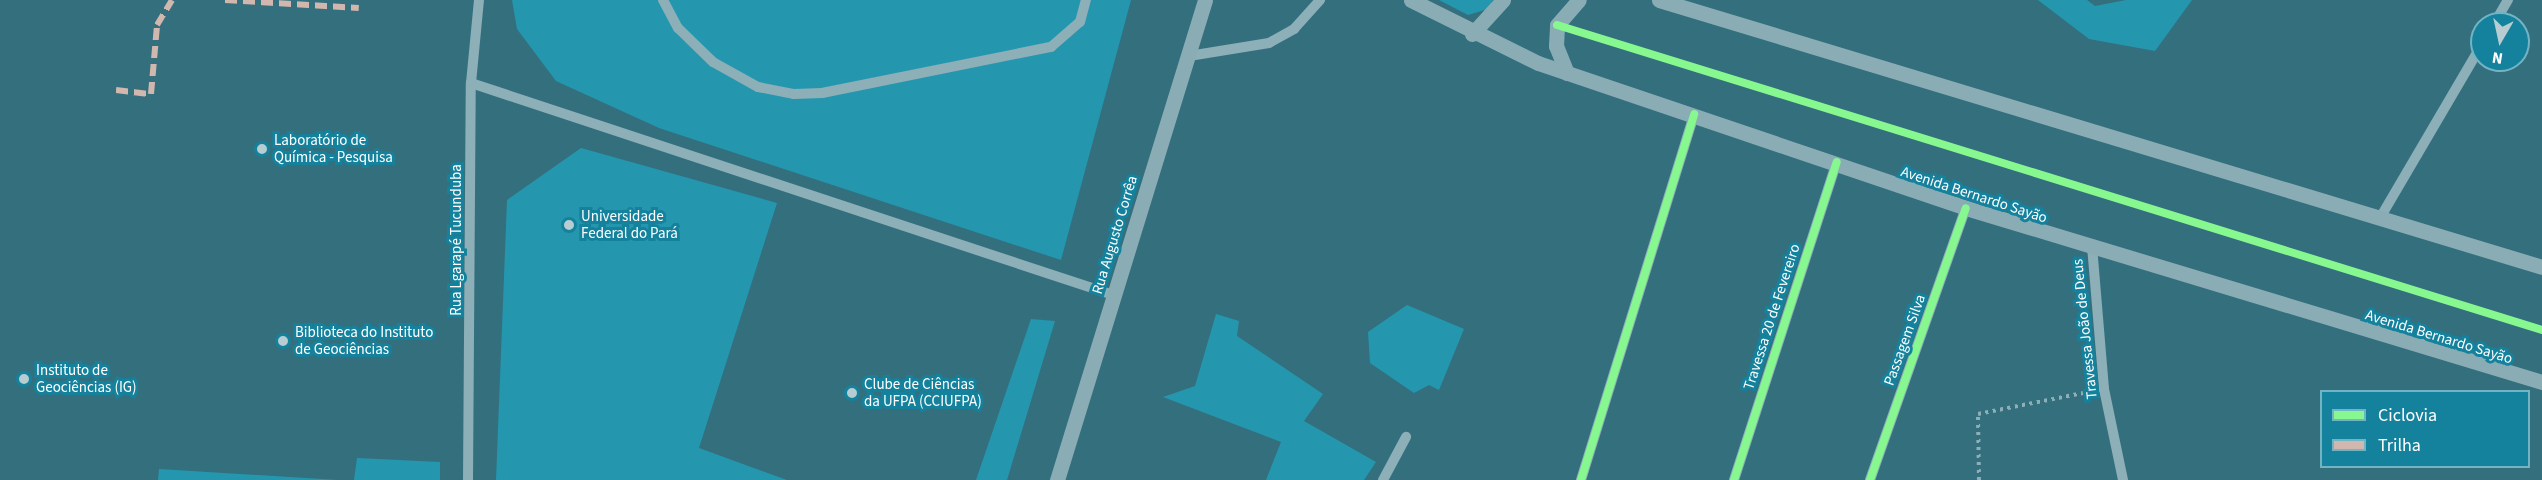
<!DOCTYPE html>
<html>
<head>
<meta charset="utf-8">
<style>
	body { margin:0 }
	#map { position:relative; width:2542px; height:480px; overflow:hidden; background:#346f7e; font-family:"Source Sans 3",sans-serif }
	div>[style] { position:absolute }
	.green>* { inset:0; background:#2497af }
	.path>* { height:4px; margin-top:-2px; transform-origin:0; background:repeating-linear-gradient(90deg,#8cafb8 0 3px,transparent 0 7.5px) }
	.minor>* { height:10px; margin:-5px; padding:0 5px; transform-origin:5px; border-radius:5px; background:#8cafb8 }
	.major>* { height:15px; margin:-7.5px; padding:0 7.5px; transform-origin:7.5px; border-radius:7.5px; background:#8aadb5 }
	.quiet>* { height:6px; margin-top:-3px; transform-origin:0; background:repeating-linear-gradient(90deg,#d1b7ad 0 12px,transparent 0 18px) }
	.cycleway>* { height:8px; margin:-4px; padding:0 4px; transform-origin:4px; border-radius:4px; background:#87f88f }
	.dots>* { width:16px; height:16px; translate:-50% -50%; box-sizing:border-box; border:3px solid #15829d; border-radius:50% }
	span { translate:-50% -50%; white-space:nowrap; text-align:center; line-height:1.15; -webkit-text-stroke:6px #15829d; paint-order:stroke }
	.poi-label { font-size:15px; color:#fff }
	.left { translate:0 -50%; text-align:left }
	.street-label { font-size:15px; color:#fff }
	.legend { position:absolute; left:2320px; top:390px; width:210px; height:78px; box-sizing:border-box; background:#15829d; border:2px solid #73b4c4; margin:0; padding:8px 10px; list-style:none; font-size:18px; color:#fff }
	.legend li { display:flex; align-items:center; gap:12px; height:30px }
	.legend b { width:30px; border:2px solid #73b4c4 }
	.north { position:absolute; left:2470px; top:12px; width:60px; height:60px; box-sizing:border-box; background:#15829d; border:2px solid #73b4c4; border-radius:50%; rotate:189deg; font-size:16px; font-weight:700; line-height:24px; text-align:center; color:#fff }
	.north::after { content:''; display:block; margin:auto; width:21px; height:27px; background:#b8cdd2; clip-path:polygon(50% 0,100% 100%,50% 72%,0 100%) }
</style>
</head>
<body>
<div id="map">
	<div class="green">
		<i style="clip-path:polygon(512px 0,1131px 0,1061px 260px,659px 128px,556px 81px,517px 29px)"></i>
		<i style="clip-path:polygon(1439px 0,1493px 0,1488px 9px,1468px 15px)"></i>
		<i style="clip-path:polygon(2038px 0,2087px 0,2095px 6px,2126px 0,2192px 0,2155px 51px,2089px 39px)"></i>
		<i style="clip-path:polygon(581px 148px,777px 203px,699px 448px,787px 480px,496px 480px,507px 200px)"></i>
		<i style="clip-path:polygon(1407px 305px,1464px 329px,1439px 390px,1429px 385px,1414px 393px,1370px 363px,1368px 332px)"></i>
		<i style="clip-path:polygon(1216px 314px,1239px 321px,1237px 336px,1323px 394px,1304px 421px,1376px 462px,1364px 480px,1266px 480px,1281px 442px,1163px 397px,1195px 386px)"></i>
		<i style="clip-path:polygon(1031px 319px,1055px 321px,1007px 480px,976px 480px)"></i>
		<i style="clip-path:polygon(357px 458px,440px 462px,440px 480px,354px 480px)"></i>
		<i style="clip-path:polygon(159px 469px,338px 480px,158px 480px)"></i>
	</div>
	<div class="path">
		<i style="left:1979px;top:480px;width:66px;rotate:-90.9deg"></i>
		<i style="left:1978px;top:414px;width:107px;rotate:-11.3deg"></i>
	</div>
	<div class="minor">
		<i style="left:663px;top:0;width:32px;rotate:62deg"></i>
		<i style="left:678px;top:28px;width:49px;rotate:44.2deg"></i>
		<i style="left:713px;top:62px;width:51px;rotate:29.1deg"></i>
		<i style="left:758px;top:87px;width:37px;rotate:11deg"></i>
		<i style="left:794px;top:94px;width:28px;rotate:-2deg"></i>
		<i style="left:822px;top:93px;width:234px;rotate:-11.4deg"></i>
		<i style="left:1051px;top:47px;width:38px;rotate:-41deg"></i>
		<i style="left:1080px;top:22px;width:23px;rotate:-75deg"></i>
		<i style="left:2494px;top:24px;width:28px;rotate:-60deg"></i>
		<i style="left:1189px;top:56px;width:81px;rotate:-9.2deg"></i>
		<i style="left:1269px;top:43px;width:29px;rotate:-29deg"></i>
		<i style="left:1294px;top:29px;width:39px;rotate:-48deg"></i>
		<i style="left:471px;top:83px;width:679px;rotate:18.27deg"></i>
		<i style="left:2380px;top:218px;width:202px;rotate:-59.6deg"></i>
		<i style="left:2092px;top:246px;width:144px;rotate:85.2deg"></i>
		<i style="left:2104px;top:389px;width:93px;rotate:78.2deg"></i>
		<i style="left:468px;top:480px;width:397px;rotate:-89.6deg"></i>
		<i style="left:471px;top:83px;width:83px;rotate:-84.5deg"></i>
		<i style="left:1383px;top:480px;width:49px;rotate:-61.9deg"></i>
		<i style="left:1581px;top:480px;width:383px;rotate:-72.8deg"></i>
		<i style="left:1734px;top:480px;width:334px;rotate:-72.1deg"></i>
		<i style="left:1870px;top:480px;width:288px;rotate:-70.6deg"></i>
	</div>
	<div class="major">
		<i style="left:1411px;top:0;width:142px;rotate:26.4deg"></i>
		<i style="left:1538px;top:63px;width:452px;rotate:18.7deg"></i>
		<i style="left:1966px;top:208px;width:602px;rotate:16.81deg"></i>
		<i style="left:1659px;top:0;width:922px;rotate:16.82deg"></i>
		<i style="left:1472px;top:34px;width:46px;rotate:-47.6deg"></i>
		<i style="left:1567px;top:73px;width:29px;rotate:-112deg"></i>
		<i style="left:1556px;top:46px;width:21px;rotate:-87deg"></i>
		<i style="left:1557px;top:25px;width:33px;rotate:-49deg"></i>
		<i style="left:1057px;top:480px;width:502px;rotate:-72.86deg"></i>
	</div>
	<div class="quiet">
		<i style="left:225px;top:0;width:134px;rotate:3.4deg"></i>
		<i style="left:116px;top:90px;width:35px;rotate:7deg"></i>
		<i style="left:151px;top:94px;width:69px;rotate:-85deg"></i>
		<i style="left:157px;top:25px;width:29px;rotate:-59deg"></i>
	</div>
	<div class="cycleway">
		<i style="left:1557px;top:25px;width:1031px;rotate:17.2deg"></i>
		<i style="left:1581px;top:480px;width:383px;rotate:-72.8deg"></i>
		<i style="left:1734px;top:480px;width:334px;rotate:-72.1deg"></i>
		<i style="left:1870px;top:480px;width:288px;rotate:-70.6deg"></i>
	</div>
	<div class="dots">
		<i style="left:262px;top:149px;background:#b8cdd2"></i>
		<i style="left:569px;top:225px;background:#b8cdd2"></i>
		<i style="left:283px;top:341px;background:#b8cdd2"></i>
		<i style="left:24px;top:379px;background:#b8cdd2"></i>
		<i style="left:852px;top:393px;background:#b8cdd2"></i>
	</div>
	<div class="poi-label">
		<span class="left" style="left:274px;top:149px">Laboratório de<br>Química - Pesquisa</span>
		<span class="left" style="left:581px;top:225px">Universidade<br>Federal do Pará</span>
		<span class="left" style="left:295px;top:341px">Biblioteca do Instituto<br>de Geociências</span>
		<span class="left" style="left:36px;top:379px">Instituto de<br>Geociências (IG)</span>
		<span class="left" style="left:864px;top:393px">Clube de Ciências<br>da UFPA (CCIUFPA)</span>
	</div>
	<div class="street-label">
		<span style="left:1974px;top:195px;rotate:18deg">Avenida Bernardo Sayão</span>
		<span style="left:1115px;top:235px;rotate:-73deg">Rua Augusto Corrêa</span>
		<span style="left:457px;top:240px;rotate:-90deg">Rua Lgarapé Tucunduba</span>
		<span style="left:1772px;top:317px;rotate:-72deg">Travessa 20 de Fevereiro</span>
		<span style="left:2085px;top:329px;rotate:-96deg">Travessa João de Deus</span>
		<span style="left:2439px;top:337px;rotate:17deg">Avenida Bernardo Sayão</span>
		<span style="left:1905px;top:340px;rotate:-70deg">Passagem Silva</span>
	</div>
	<ul class="legend">
	<li><b style="height:8px;background:#87f88f"></b>Ciclovia</li>
	<li><b style="height:8px;background:#d1b7ad"></b>Trilha</li>
	</ul>
	<div class="north">N</div>
</div>
</body>
</html>
